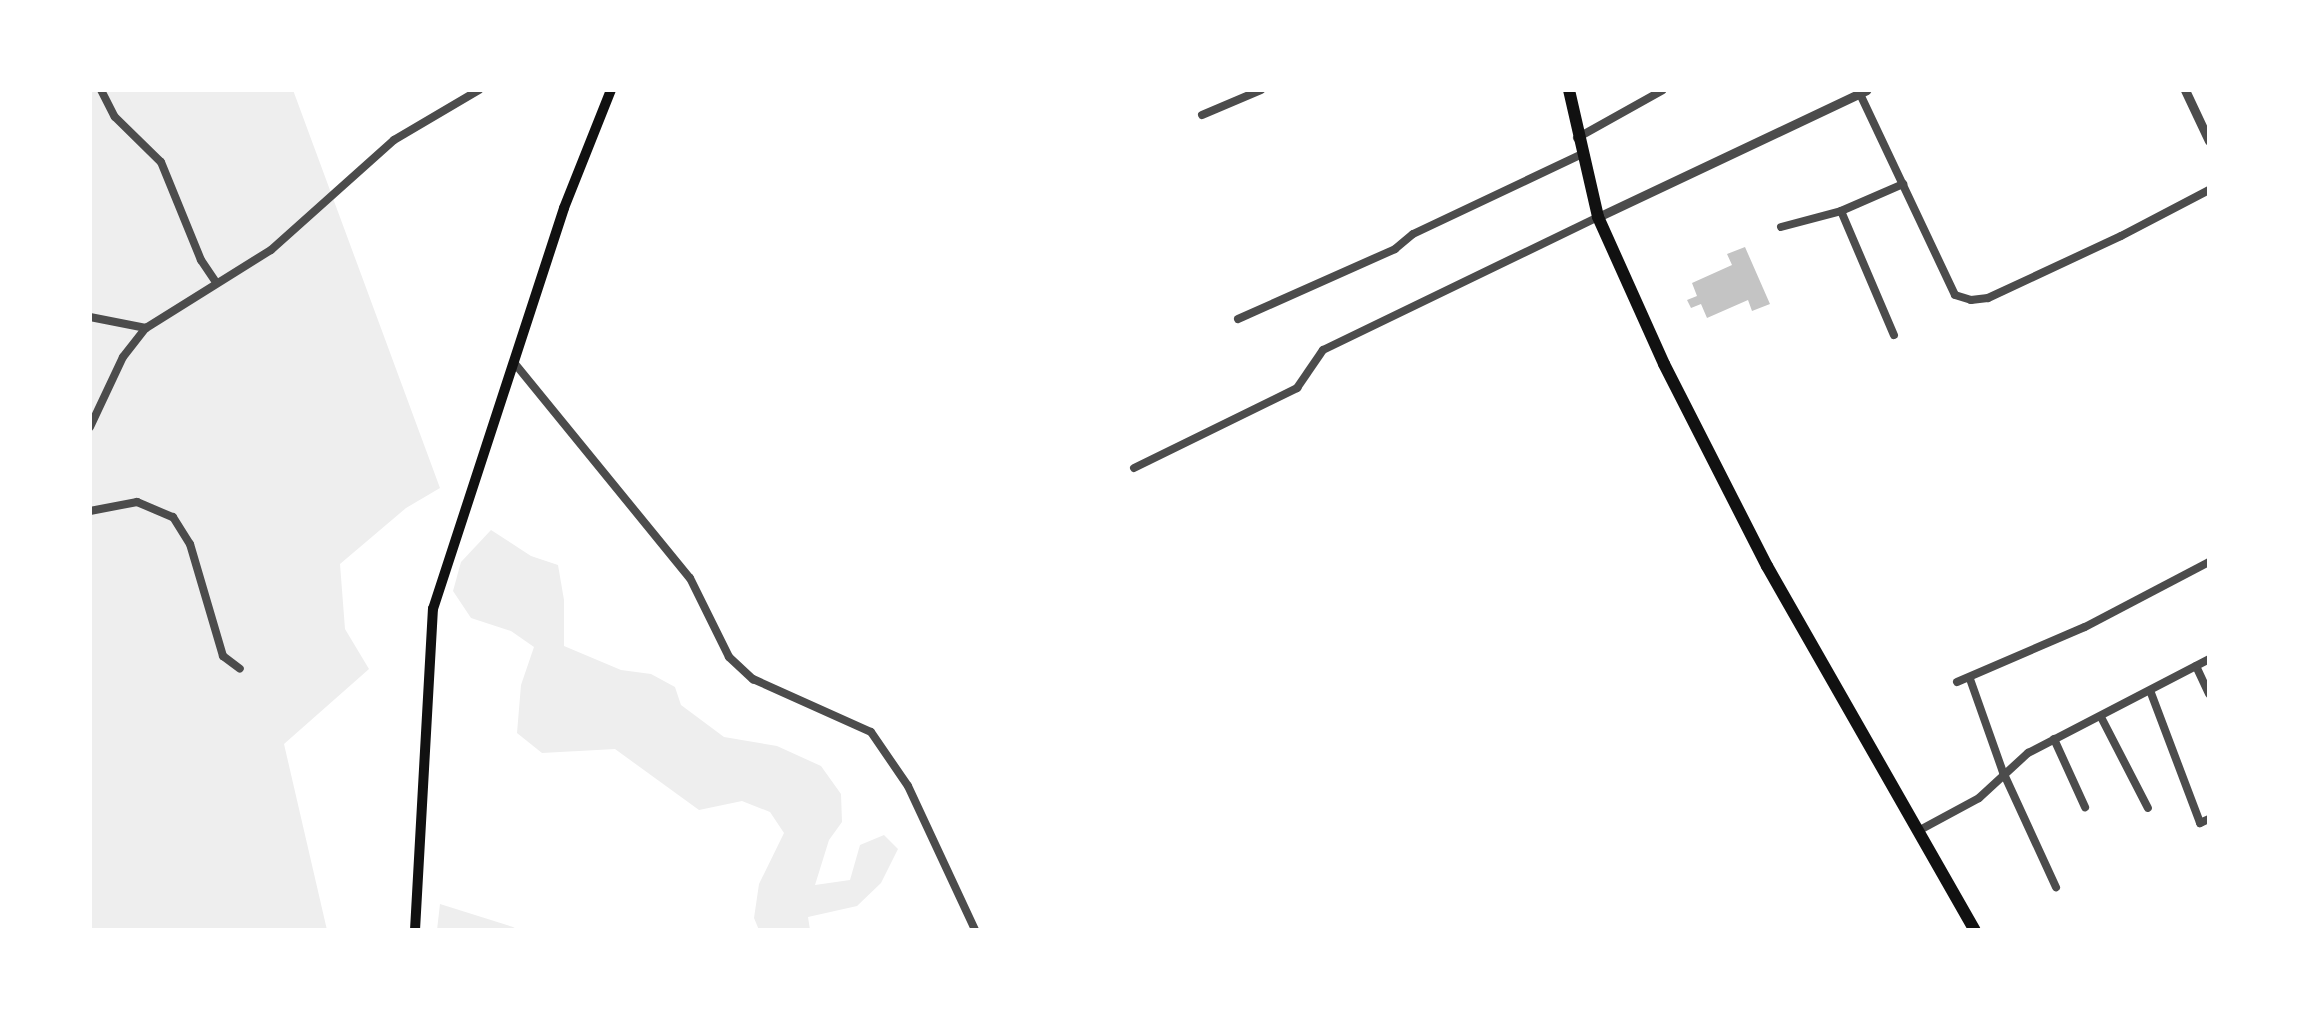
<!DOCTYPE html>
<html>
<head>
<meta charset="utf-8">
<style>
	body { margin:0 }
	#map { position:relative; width:2299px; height:1020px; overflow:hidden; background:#fff; font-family:"Fira Sans",sans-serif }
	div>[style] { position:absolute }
	.green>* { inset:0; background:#eee }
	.building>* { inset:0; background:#c4c4c4 }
	.minor>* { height:8px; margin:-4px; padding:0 4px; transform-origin:4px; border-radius:4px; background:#4c4c4c }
	.tertiary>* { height:9px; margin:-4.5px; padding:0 4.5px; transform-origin:4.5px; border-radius:4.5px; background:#4c4c4c }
	.secondary>* { height:10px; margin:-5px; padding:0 5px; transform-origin:5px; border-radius:5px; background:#111 }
	.trunk>* { height:12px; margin:-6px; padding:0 6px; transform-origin:6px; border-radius:6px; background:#111 }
	span { translate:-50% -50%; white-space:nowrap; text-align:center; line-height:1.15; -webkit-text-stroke:10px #fff; paint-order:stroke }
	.frame { position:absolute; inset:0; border:92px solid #fff; pointer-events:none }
</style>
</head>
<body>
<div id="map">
	<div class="green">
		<i style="clip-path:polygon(90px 90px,293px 90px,440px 488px,406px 508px,340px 564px,345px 629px,369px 669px,284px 744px,327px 930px,90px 930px)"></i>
		<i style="clip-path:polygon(491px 530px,531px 556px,558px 565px,564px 600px,564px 646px,621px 670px,651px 674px,675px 687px,681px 705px,724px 737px,777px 746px,821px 766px,841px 794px,842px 822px,829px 840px,815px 885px,850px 880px,860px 845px,884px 835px,898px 849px,881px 883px,857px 906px,808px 917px,810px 930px,759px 930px,754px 918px,759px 884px,784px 833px,770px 812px,742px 801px,699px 810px,615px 749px,542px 753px,517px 733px,521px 685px,534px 647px,511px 631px,471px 618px,453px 591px,461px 562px)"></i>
		<i style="clip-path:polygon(440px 904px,513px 927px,518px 930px,437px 930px)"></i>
	</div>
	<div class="building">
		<i style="clip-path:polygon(1745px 247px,1770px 304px,1752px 311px,1748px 300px,1707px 318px,1701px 304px,1691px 308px,1687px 300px,1697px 296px,1692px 283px,1732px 265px,1727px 254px)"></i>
	</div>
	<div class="minor">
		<i style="left:101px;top:90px;width:30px;rotate:63deg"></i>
		<i style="left:115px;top:117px;width:64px;rotate:44.4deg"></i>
		<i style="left:161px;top:162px;width:106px;rotate:67.8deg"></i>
		<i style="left:201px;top:260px;width:25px;rotate:56deg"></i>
		<i style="left:1860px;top:94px;width:222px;rotate:64.7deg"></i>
		<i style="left:1955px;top:295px;width:17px;rotate:17deg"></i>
		<i style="left:1971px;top:300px;width:17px;rotate:-7deg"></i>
		<i style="left:1988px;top:298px;width:147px;rotate:-25deg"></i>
		<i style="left:2121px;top:236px;width:99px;rotate:-27.6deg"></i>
		<i style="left:1202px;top:115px;width:64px;rotate:-23deg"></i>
		<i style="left:1577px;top:138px;width:98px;rotate:-29.2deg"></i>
		<i style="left:1841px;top:211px;width:135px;rotate:66.9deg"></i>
		<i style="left:1781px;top:227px;width:62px;rotate:-14.9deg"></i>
		<i style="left:1841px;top:211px;width:68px;rotate:-23.5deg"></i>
		<i style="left:90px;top:317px;width:57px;rotate:11.1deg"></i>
		<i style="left:1238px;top:319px;width:172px;rotate:-24deg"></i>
		<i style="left:1395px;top:249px;width:23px;rotate:-40deg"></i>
		<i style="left:1413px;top:234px;width:185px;rotate:-25.3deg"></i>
		<i style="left:516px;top:365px;width:275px;rotate:50.8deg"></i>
		<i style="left:690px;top:578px;width:88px;rotate:63.7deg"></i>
		<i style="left:729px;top:657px;width:33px;rotate:43deg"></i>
		<i style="left:753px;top:679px;width:129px;rotate:24.2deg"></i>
		<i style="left:871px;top:732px;width:65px;rotate:55.6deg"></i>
		<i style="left:908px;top:786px;width:159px;rotate:65deg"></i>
		<i style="left:90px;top:427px;width:77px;rotate:-64.8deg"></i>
		<i style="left:123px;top:357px;width:37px;rotate:-52deg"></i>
		<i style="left:146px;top:328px;width:147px;rotate:-32deg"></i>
		<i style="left:271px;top:250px;width:165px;rotate:-41.8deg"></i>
		<i style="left:394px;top:140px;width:99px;rotate:-30.5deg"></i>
		<i style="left:1134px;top:468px;width:182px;rotate:-26.1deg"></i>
		<i style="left:1297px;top:388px;width:46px;rotate:-55.6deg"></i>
		<i style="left:1323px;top:350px;width:305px;rotate:-25.8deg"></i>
		<i style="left:90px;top:511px;width:48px;rotate:-10.8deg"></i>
		<i style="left:137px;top:502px;width:39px;rotate:23deg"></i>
		<i style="left:173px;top:517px;width:32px;rotate:58deg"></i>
		<i style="left:190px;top:544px;width:117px;rotate:73.6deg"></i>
		<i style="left:223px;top:656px;width:21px;rotate:37deg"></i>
		<i style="left:2196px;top:666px;width:31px;rotate:65deg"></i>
		<i style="left:1970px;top:679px;width:99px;rotate:70.5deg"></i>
		<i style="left:2003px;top:772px;width:127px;rotate:65.3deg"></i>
		<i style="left:1957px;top:682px;width:139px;rotate:-23.3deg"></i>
		<i style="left:2085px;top:627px;width:140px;rotate:-27.7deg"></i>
		<i style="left:2151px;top:693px;width:139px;rotate:69.3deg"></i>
		<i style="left:2200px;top:823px;width:10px;rotate:-24deg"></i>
		<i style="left:2102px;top:719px;width:100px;rotate:62.7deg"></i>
		<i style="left:2054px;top:739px;width:75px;rotate:65.5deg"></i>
		<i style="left:1918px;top:831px;width:69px;rotate:-28.4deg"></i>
		<i style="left:1979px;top:798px;width:67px;rotate:-42.6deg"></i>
		<i style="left:2028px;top:753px;width:204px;rotate:-27.4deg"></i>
	</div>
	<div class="tertiary">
		<i style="left:2185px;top:90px;width:56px;rotate:64.8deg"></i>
		<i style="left:1598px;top:217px;width:297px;rotate:-25.3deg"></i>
	</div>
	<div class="secondary">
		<i style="left:415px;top:930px;width:322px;rotate:-86.8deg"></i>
		<i style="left:433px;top:609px;width:422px;rotate:-71.9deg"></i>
		<i style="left:564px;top:208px;width:127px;rotate:-68.3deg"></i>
	</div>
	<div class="trunk">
		<i style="left:1569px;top:90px;width:130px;rotate:77.1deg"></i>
		<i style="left:1598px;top:217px;width:161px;rotate:65.8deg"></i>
		<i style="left:1664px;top:364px;width:227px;rotate:63deg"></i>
		<i style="left:1767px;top:566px;width:419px;rotate:60.3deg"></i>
	</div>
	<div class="frame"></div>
</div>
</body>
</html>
